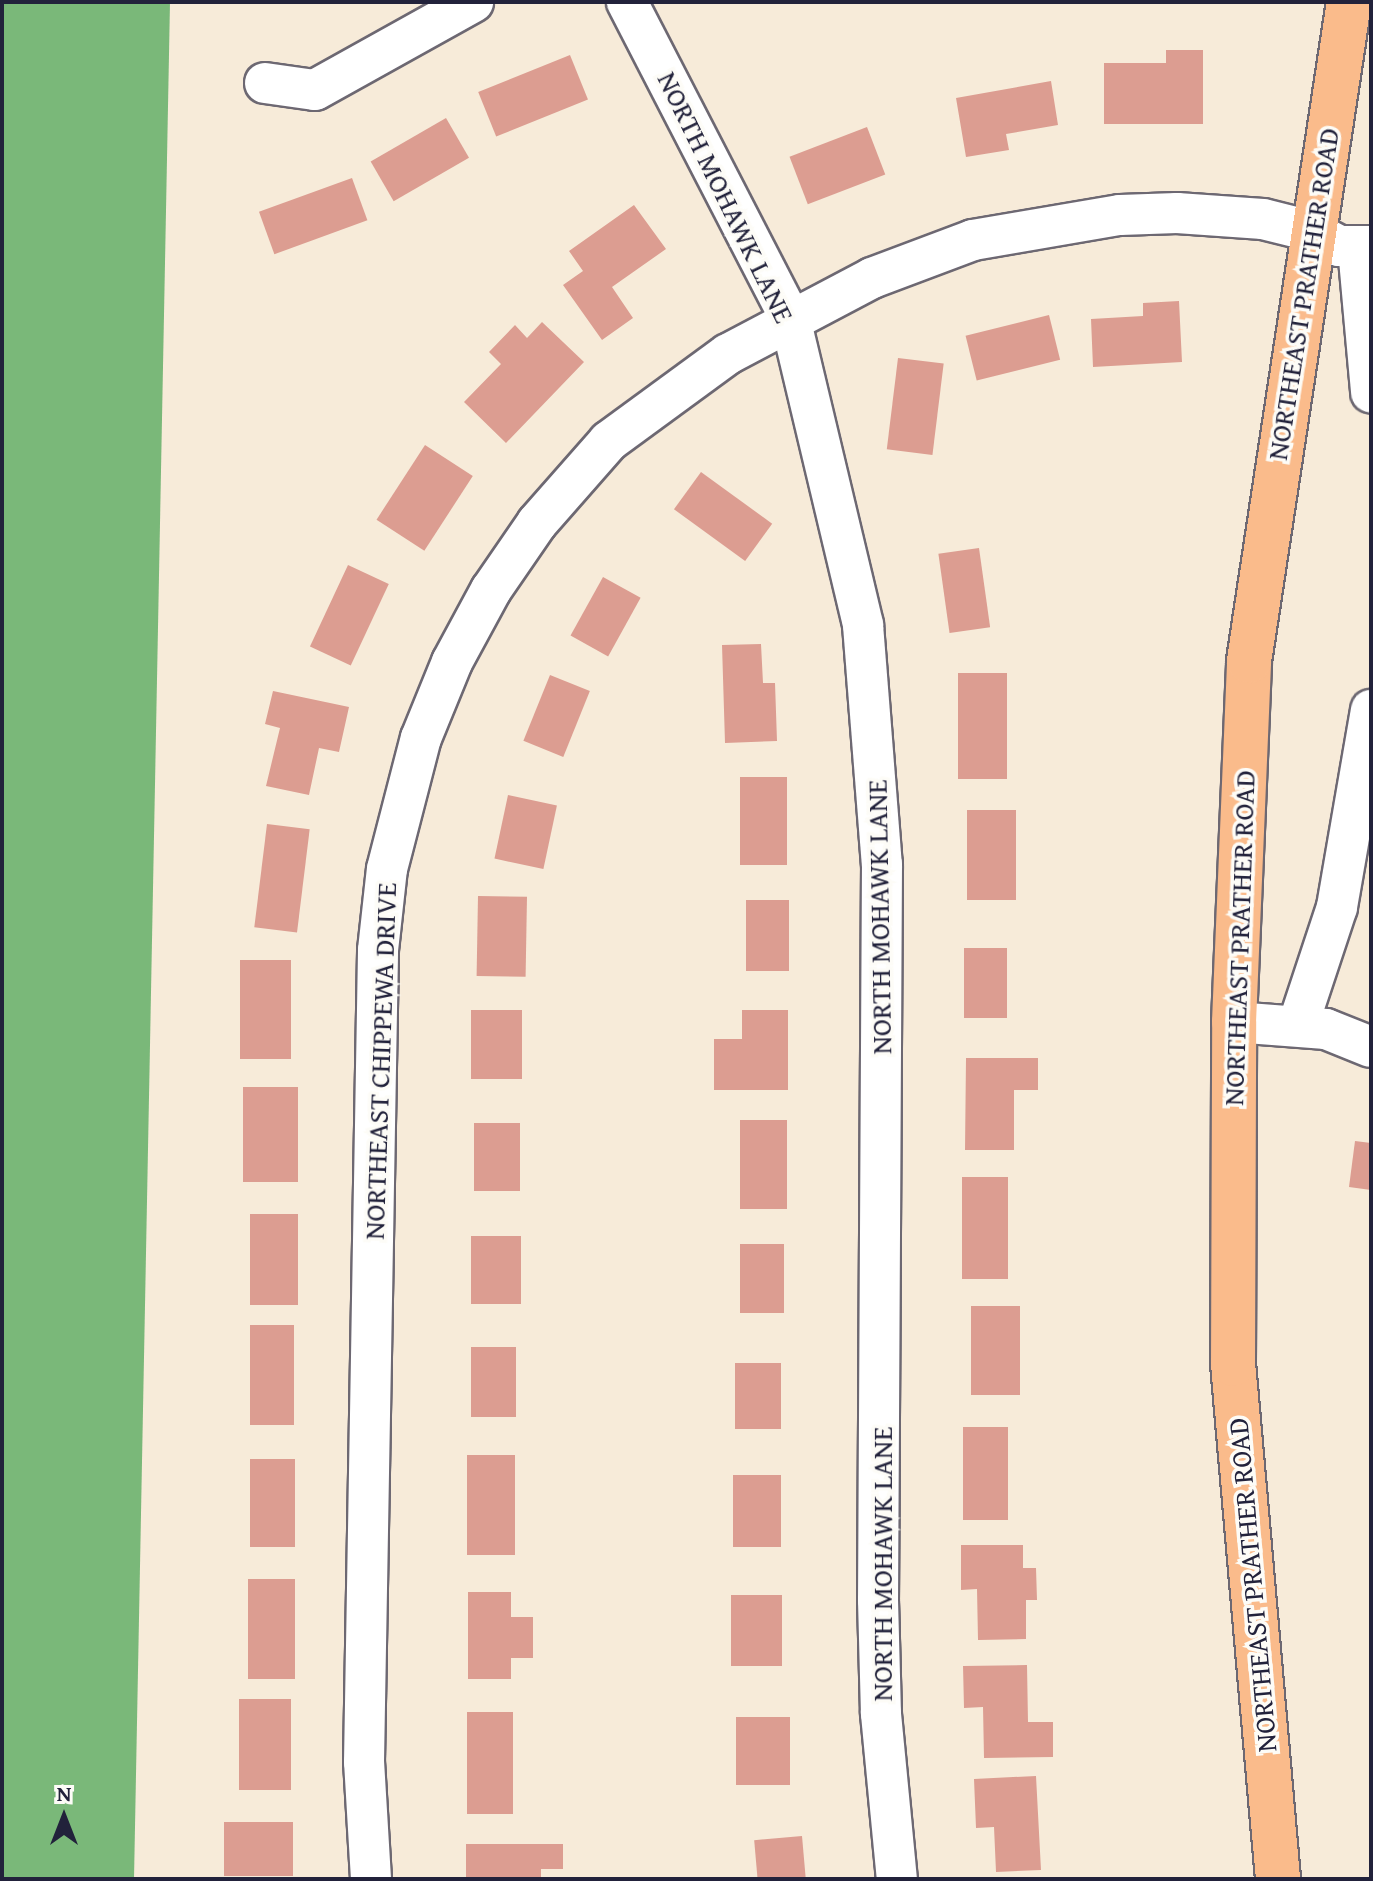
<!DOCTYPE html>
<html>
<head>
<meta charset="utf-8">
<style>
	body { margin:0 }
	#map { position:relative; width:1373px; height:1881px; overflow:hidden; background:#f7ebd9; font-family:"Gentium Book Plus",serif }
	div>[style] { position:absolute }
	.forest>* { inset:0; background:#7ab879 }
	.building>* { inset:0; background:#dc9d91; transform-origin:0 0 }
	.roads { filter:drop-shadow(2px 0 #6d6872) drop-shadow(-2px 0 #6d6872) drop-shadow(0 2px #6d6872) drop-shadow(0 -2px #6d6872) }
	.minor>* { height:40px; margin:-20px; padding:0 20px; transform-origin:20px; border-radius:20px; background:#fff }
	.major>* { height:44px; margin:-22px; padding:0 22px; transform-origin:22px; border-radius:22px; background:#fabb8b }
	span { translate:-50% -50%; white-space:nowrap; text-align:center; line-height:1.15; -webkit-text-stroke:7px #fdfcf7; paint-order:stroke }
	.street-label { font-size:28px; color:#22223b }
	.frame { position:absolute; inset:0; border:4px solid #22223b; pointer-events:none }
	.north { position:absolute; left:24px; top:1777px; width:80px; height:80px; -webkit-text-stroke:6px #fdfcf7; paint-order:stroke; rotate:0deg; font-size:22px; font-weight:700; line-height:32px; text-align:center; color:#22223b }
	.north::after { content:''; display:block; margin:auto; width:28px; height:36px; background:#22223b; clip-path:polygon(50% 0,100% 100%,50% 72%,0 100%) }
</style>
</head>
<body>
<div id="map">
	<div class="forest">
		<i style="clip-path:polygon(2px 2px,170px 2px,134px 1879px,2px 1879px)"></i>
	</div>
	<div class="building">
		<i style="clip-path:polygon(1166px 50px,1203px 50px,1203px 124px,1104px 124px,1104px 63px,1166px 63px)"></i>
		<i style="left:570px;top:55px;width:48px;height:99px;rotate:68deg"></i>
		<i style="clip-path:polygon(1051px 81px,1058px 125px,1006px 134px,1009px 150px,966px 157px,956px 98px)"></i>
		<i style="left:446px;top:118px;width:46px;height:87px;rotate:60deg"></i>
		<i style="left:867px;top:127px;width:51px;height:83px;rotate:69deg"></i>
		<i style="left:352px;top:178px;width:45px;height:99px;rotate:70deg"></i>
		<i style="clip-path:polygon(634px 205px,666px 249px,612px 287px,633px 318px,602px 340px,563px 285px,583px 271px,569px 251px)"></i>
		<i style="clip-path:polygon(1179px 301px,1182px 362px,1093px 367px,1091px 319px,1143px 316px,1143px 303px)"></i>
		<i style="left:1049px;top:315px;width:46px;height:86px;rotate:76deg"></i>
		<i style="clip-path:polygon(542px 322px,584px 362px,506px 443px,464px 402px,501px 364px,489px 352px,515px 325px,527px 338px)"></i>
		<i style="left:898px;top:358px;width:46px;height:92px;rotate:7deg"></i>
		<i style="left:425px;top:445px;width:57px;height:89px;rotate:33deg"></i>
		<i style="left:701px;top:472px;width:88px;height:46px;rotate:36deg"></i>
		<i style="left:979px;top:548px;width:80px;height:41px;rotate:82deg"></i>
		<i style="left:348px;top:565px;width:45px;height:90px;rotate:25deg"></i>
		<i style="left:603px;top:577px;width:43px;height:67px;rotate:29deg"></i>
		<i style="clip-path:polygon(761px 644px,763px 683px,775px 683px,777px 741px,725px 743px,722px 645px)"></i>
		<i style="left:958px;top:673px;width:49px;height:106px"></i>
		<i style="left:550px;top:675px;width:43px;height:71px;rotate:22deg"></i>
		<i style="clip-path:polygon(273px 691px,349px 707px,339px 752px,319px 748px,309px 795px,266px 786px,280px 728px,265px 724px)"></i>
		<i style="left:740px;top:777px;width:47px;height:88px"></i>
		<i style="left:508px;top:795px;width:50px;height:65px;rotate:12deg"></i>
		<i style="left:967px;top:810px;width:49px;height:90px"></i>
		<i style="left:267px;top:824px;width:43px;height:104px;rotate:7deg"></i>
		<i style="left:478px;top:896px;width:49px;height:80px;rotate:1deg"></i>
		<i style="left:746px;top:900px;width:43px;height:71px"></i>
		<i style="left:964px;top:948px;width:43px;height:70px"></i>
		<i style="left:240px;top:960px;width:51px;height:99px"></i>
		<i style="left:471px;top:1010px;width:51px;height:69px"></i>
		<i style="clip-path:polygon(742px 1010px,788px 1010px,788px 1090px,714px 1090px,714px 1039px,742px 1039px)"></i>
		<i style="clip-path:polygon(966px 1058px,1038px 1058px,1038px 1090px,1014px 1090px,1014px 1150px,965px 1150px)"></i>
		<i style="left:243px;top:1087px;width:55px;height:95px"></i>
		<i style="left:740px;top:1120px;width:47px;height:89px"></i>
		<i style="left:474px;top:1123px;width:46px;height:68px"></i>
		<i style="clip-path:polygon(1355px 1141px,1371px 1143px,1371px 1190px,1349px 1187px)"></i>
		<i style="left:962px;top:1177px;width:46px;height:102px"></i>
		<i style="left:250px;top:1214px;width:48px;height:91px"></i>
		<i style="left:471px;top:1236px;width:50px;height:68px"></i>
		<i style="left:740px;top:1244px;width:44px;height:69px"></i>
		<i style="left:971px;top:1306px;width:49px;height:89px"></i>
		<i style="left:250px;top:1325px;width:44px;height:100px"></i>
		<i style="left:471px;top:1347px;width:45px;height:70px"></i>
		<i style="left:735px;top:1363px;width:46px;height:66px"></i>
		<i style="left:963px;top:1427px;width:45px;height:93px"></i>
		<i style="left:467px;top:1455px;width:48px;height:100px"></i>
		<i style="left:250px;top:1459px;width:45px;height:88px"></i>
		<i style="left:733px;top:1475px;width:48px;height:72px"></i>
		<i style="clip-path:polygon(961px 1545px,1023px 1545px,1023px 1568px,1036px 1568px,1037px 1600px,1026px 1600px,1026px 1639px,978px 1640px,977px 1589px,961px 1590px)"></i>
		<i style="left:248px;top:1579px;width:47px;height:100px"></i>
		<i style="clip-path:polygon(468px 1592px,511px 1592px,511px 1617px,533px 1617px,533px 1658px,511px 1658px,511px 1679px,468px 1679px)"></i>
		<i style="left:731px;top:1595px;width:51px;height:71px"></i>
		<i style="clip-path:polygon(1027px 1665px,1028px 1722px,1053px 1722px,1053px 1757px,984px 1758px,983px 1707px,964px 1708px,963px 1666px)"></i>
		<i style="left:239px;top:1699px;width:52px;height:91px"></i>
		<i style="left:467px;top:1712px;width:46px;height:102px"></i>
		<i style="left:736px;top:1717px;width:54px;height:68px"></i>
		<i style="clip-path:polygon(1036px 1776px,1041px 1870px,996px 1872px,994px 1827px,976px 1828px,974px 1779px)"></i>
		<i style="left:224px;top:1822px;width:69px;height:54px"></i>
		<i style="left:802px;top:1836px;width:43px;height:48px;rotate:85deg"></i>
		<i style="clip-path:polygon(466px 1844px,563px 1844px,563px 1869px,541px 1869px,541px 1879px,466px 1879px)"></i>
	</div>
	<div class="roads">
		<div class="minor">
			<i style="left:627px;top:2px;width:356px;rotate:62.7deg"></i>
			<i style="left:790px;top:318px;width:316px;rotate:76.6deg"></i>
			<i style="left:863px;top:625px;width:240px;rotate:85.5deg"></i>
			<i style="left:882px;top:864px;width:736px;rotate:90.31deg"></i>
			<i style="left:878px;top:1600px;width:114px;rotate:88.5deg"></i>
			<i style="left:881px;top:1714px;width:166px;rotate:84.5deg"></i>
			<i style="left:265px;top:83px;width:50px;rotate:8deg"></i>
			<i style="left:315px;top:90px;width:181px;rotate:-29.1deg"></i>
			<i style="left:1358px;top:248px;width:145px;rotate:84.8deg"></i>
			<i style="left:1234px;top:1022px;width:92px;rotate:4.4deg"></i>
			<i style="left:1326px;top:1029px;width:48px;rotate:21.8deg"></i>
			<i style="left:1298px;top:1025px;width:124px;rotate:-71.7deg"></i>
			<i style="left:1337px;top:907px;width:200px;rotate:-80.2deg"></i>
			<i style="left:371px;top:1879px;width:117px;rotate:-93.4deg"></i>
			<i style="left:364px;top:1762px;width:812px;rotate:-89.01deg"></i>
			<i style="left:378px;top:950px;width:81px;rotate:-83.7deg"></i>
			<i style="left:387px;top:869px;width:135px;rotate:-75.5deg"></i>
			<i style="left:421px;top:738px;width:82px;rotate:-67.8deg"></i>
			<i style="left:452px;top:662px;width:82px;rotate:-61.6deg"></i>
			<i style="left:491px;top:590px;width:81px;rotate:-55.5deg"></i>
			<i style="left:537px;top:523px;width:109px;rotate:-48.7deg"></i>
			<i style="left:609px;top:441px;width:147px;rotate:-36.2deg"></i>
			<i style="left:728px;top:354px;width:163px;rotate:-27.8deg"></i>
			<i style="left:872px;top:278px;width:108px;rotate:-20.6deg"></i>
			<i style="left:973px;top:240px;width:149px;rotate:-9.7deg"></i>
			<i style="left:1120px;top:215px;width:57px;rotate:-2deg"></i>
			<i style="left:1177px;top:213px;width:86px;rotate:4deg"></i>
			<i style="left:1263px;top:219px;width:49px;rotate:14deg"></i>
			<i style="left:1311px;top:231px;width:32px;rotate:28deg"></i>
			<i style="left:1339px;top:246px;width:32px"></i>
		</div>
		<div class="major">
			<i style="left:1278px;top:1879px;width:517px;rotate:-94.99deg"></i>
			<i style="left:1233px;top:1364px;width:342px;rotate:-89.8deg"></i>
			<i style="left:1234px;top:1022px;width:361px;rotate:-87.6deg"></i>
			<i style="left:1249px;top:661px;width:667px;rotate:-81.37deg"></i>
		</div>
	</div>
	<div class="street-label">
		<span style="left:726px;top:197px;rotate:64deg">NORTH MOHAWK LANE</span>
		<span style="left:1303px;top:294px;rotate:-81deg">NORTHEAST PRATHER ROAD</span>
		<span style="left:879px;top:917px;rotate:-91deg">NORTH MOHAWK LANE</span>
		<span style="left:1239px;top:938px;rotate:-88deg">NORTHEAST PRATHER ROAD</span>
		<span style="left:380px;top:1061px;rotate:-88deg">NORTHEAST CHIPPEWA DRIVE</span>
		<span style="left:882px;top:1564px;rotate:-90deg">NORTH MOHAWK LANE</span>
		<span style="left:1252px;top:1585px;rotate:-95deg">NORTHEAST PRATHER ROAD</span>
	</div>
	<div class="frame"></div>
	<div class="north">N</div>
</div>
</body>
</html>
